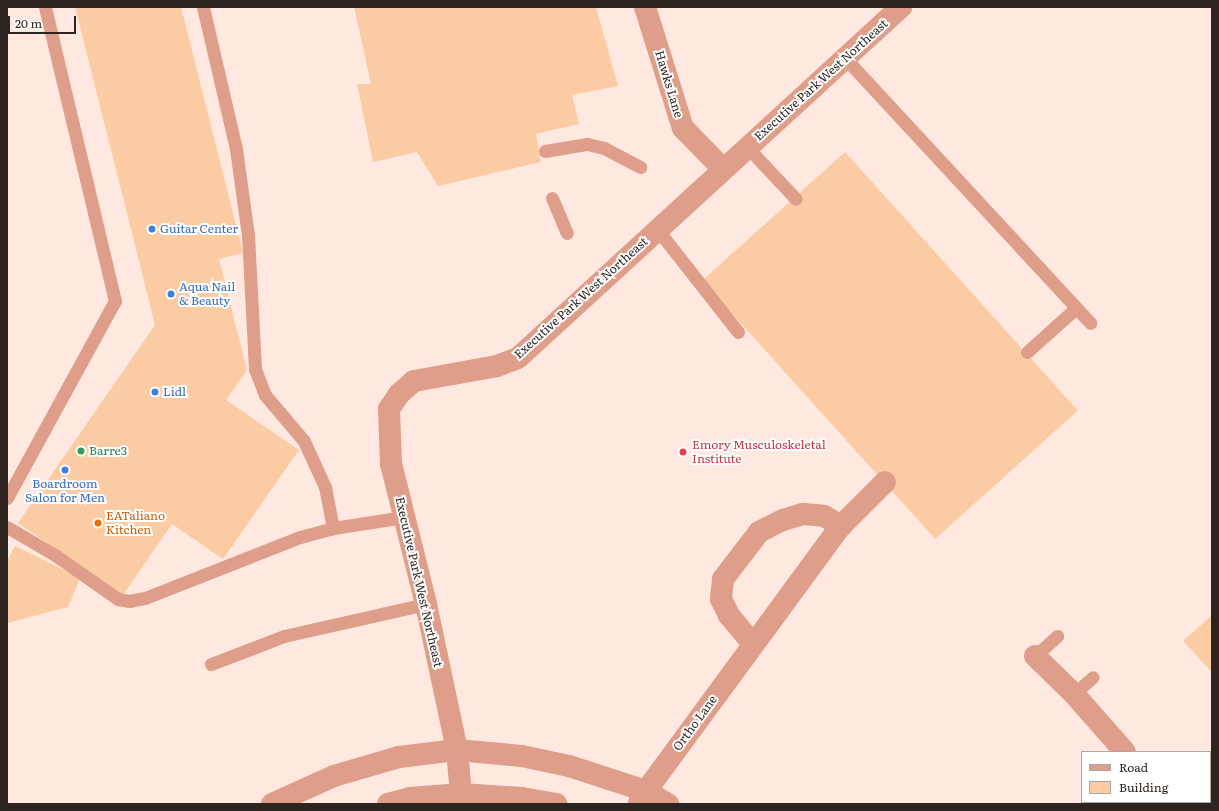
<!DOCTYPE html>
<html>
<head>
<meta charset="utf-8">
<style>
	body { margin:0 }
	#map { position:relative; width:1219px; height:811px; overflow:hidden; background:#fee8df; font-family:Literata,serif }
	div>[style] { position:absolute }
	.building>* { inset:0; background:#fbcca4; transform-origin:0 0 }
	.service>* { height:13px; margin:-6.5px; padding:0 6.5px; transform-origin:6.5px; border-radius:6.5px; background:#df9e8a }
	.minor>* { height:22px; margin:-11px; padding:0 11px; transform-origin:11px; border-radius:11px; background:#df9e8a }
	.dots>* { width:11px; height:11px; translate:-50% -50%; box-sizing:border-box; border:2px solid #fff; border-radius:50% }
	span { translate:-50% -50%; white-space:nowrap; text-align:center; line-height:1.15; -webkit-text-stroke:4px #fff; paint-order:stroke }
	.street-label { font-size:12px; color:#2d231f }
	.shop-label { font-size:12px; color:#366cbe }
	.left { translate:0 -50%; text-align:left }
	.health-label { font-size:12px; color:#be3a42 }
	.leisure-label { font-size:12px; color:#27864d }
	.food-label { font-size:12px; color:#c56008 }
	.frame { position:absolute; inset:0; border:8px solid #2d231f; pointer-events:none }
	.legend { position:absolute; left:1081px; top:751px; width:130px; height:52px; box-sizing:border-box; background:#fff; border:1px solid #aba7a5; margin:0; padding:5px 7px; list-style:none; font-size:12px; color:#2d231f }
	.legend li { display:flex; align-items:center; gap:8px; height:20px }
	.legend b { width:20px; border:1px solid #aba7a5 }
	.scale { position:absolute; left:8px; top:16px; width:68px; height:18px; box-sizing:border-box; border:2px solid #2d231f; border-top:0; padding-left:5px; font-size:12px; line-height:14px; white-space:nowrap; color:#2d231f; -webkit-text-stroke:3px #fff; paint-order:stroke }
</style>
</head>
<body>
<div id="map">
	<div class="building">
		<i style="clip-path:polygon(75px 7px,181px 7px,243px 253px,219px 259px,247px 370px,226px 400px,299px 450px,223px 559px,172px 524px,123px 595px,18px 523px,155px 325px)"></i>
		<i style="clip-path:polygon(354px 7px,596px 7px,618px 86px,572px 95px,579px 124px,536px 134px,541px 162px,438px 186px,417px 152px,373px 162px,357px 84px,371px 84px)"></i>
		<i style="left:845px;top:152px;width:348px;height:192px;rotate:48deg"></i>
		<i style="clip-path:polygon(15px 546px,80px 578px,68px 607px,7px 623px,7px 561px)"></i>
		<i style="clip-path:polygon(1212px 615px,1212px 672px,1183px 641px)"></i>
	</div>
	<div class="service">
		<i style="left:203px;top:7px;width:146px;rotate:76.9deg"></i>
		<i style="left:236px;top:149px;width:87px;rotate:82.1deg"></i>
		<i style="left:248px;top:235px;width:134px;rotate:87deg"></i>
		<i style="left:255px;top:369px;width:28px;rotate:69deg"></i>
		<i style="left:265px;top:395px;width:60px;rotate:49.7deg"></i>
		<i style="left:304px;top:441px;width:51px;rotate:65.5deg"></i>
		<i style="left:325px;top:487px;width:42px;rotate:79deg"></i>
		<i style="left:845px;top:58px;width:361px;rotate:47.2deg"></i>
		<i style="left:747px;top:147px;width:71px;rotate:46.7deg"></i>
		<i style="left:545px;top:151px;width:43px;rotate:-9.5deg"></i>
		<i style="left:587px;top:144px;width:17px;rotate:13deg"></i>
		<i style="left:604px;top:148px;width:41px;rotate:27.8deg"></i>
		<i style="left:552px;top:198px;width:38px;rotate:67deg"></i>
		<i style="left:657px;top:229px;width:131px;rotate:51.8deg"></i>
		<i style="left:1027px;top:352px;width:66px;rotate:-41.9deg"></i>
		<i style="left:7px;top:498px;width:225px;rotate:-61.3deg"></i>
		<i style="left:115px;top:301px;width:302px;rotate:-103.4deg"></i>
		<i style="left:7px;top:527px;width:56px;rotate:30.3deg"></i>
		<i style="left:55px;top:555px;width:77px;rotate:34.9deg"></i>
		<i style="left:118px;top:599px;width:11px;rotate:10deg"></i>
		<i style="left:129px;top:601px;width:16px;rotate:-11deg"></i>
		<i style="left:145px;top:598px;width:167px;rotate:-21.5deg"></i>
		<i style="left:300px;top:537px;width:34px;rotate:-15deg"></i>
		<i style="left:333px;top:528px;width:72px;rotate:-8.8deg"></i>
		<i style="left:1035px;top:656px;width:30px;rotate:-42deg"></i>
		<i style="left:211px;top:664px;width:78px;rotate:-21deg"></i>
		<i style="left:284px;top:636px;width:146px;rotate:-12.7deg"></i>
		<i style="left:1074px;top:694px;width:25px;rotate:-42deg"></i>
	</div>
	<div class="minor">
		<i style="left:645px;top:7px;width:127px;rotate:72.6deg"></i>
		<i style="left:683px;top:128px;width:57px;rotate:45.7deg"></i>
		<i style="left:753px;top:644px;width:38px;rotate:-130deg"></i>
		<i style="left:729px;top:615px;width:18px;rotate:-117deg"></i>
		<i style="left:721px;top:599px;width:20px;rotate:-84deg"></i>
		<i style="left:723px;top:579px;width:59px;rotate:-52.5deg"></i>
		<i style="left:759px;top:532px;width:27px;rotate:-27deg"></i>
		<i style="left:783px;top:520px;width:21px;rotate:-17deg"></i>
		<i style="left:803px;top:514px;width:21px;rotate:5deg"></i>
		<i style="left:824px;top:516px;width:20px;rotate:30deg"></i>
		<i style="left:1035px;top:656px;width:54px;rotate:44.3deg"></i>
		<i style="left:1074px;top:694px;width:77px;rotate:48.7deg"></i>
		<i style="left:461px;top:794px;width:44px;rotate:-95.2deg"></i>
		<i style="left:457px;top:750px;width:149px;rotate:-102deg"></i>
		<i style="left:426px;top:604px;width:144px;rotate:-104deg"></i>
		<i style="left:391px;top:464px;width:55px;rotate:-92.1deg"></i>
		<i style="left:389px;top:409px;width:18px;rotate:-56deg"></i>
		<i style="left:399px;top:394px;width:20px;rotate:-41deg"></i>
		<i style="left:414px;top:381px;width:84px;rotate:-10.2deg"></i>
		<i style="left:497px;top:366px;width:22px;rotate:-21deg"></i>
		<i style="left:518px;top:358px;width:520px;rotate:-42.5deg"></i>
		<i style="left:1169px;top:802px;width:3px;rotate:45deg"></i>
		<i style="left:639px;top:803px;width:14px;rotate:-60deg"></i>
		<i style="left:646px;top:791px;width:329px;rotate:-53.7deg"></i>
		<i style="left:841px;top:526px;width:62px;rotate:-45deg"></i>
		<i style="left:272px;top:804px;width:68px;rotate:-24.3deg"></i>
		<i style="left:334px;top:776px;width:68px;rotate:-16.3deg"></i>
		<i style="left:399px;top:757px;width:58px;rotate:-6.9deg"></i>
		<i style="left:457px;top:750px;width:65px;rotate:5.3deg"></i>
		<i style="left:522px;top:756px;width:48px;rotate:12deg"></i>
		<i style="left:569px;top:766px;width:81px;rotate:18deg"></i>
		<i style="left:646px;top:791px;width:26px;rotate:31deg"></i>
		<i style="left:388px;top:804px;width:23px;rotate:-15deg"></i>
		<i style="left:410px;top:798px;width:51px;rotate:-4.5deg"></i>
		<i style="left:461px;top:794px;width:61px;rotate:3.8deg"></i>
		<i style="left:522px;top:798px;width:35px;rotate:10deg"></i>
	</div>
	<div class="dots">
		<i style="left:152px;top:229px;background:#3f7fe0"></i>
		<i style="left:171px;top:294px;background:#3f7fe0"></i>
		<i style="left:155px;top:392px;background:#3f7fe0"></i>
		<i style="left:81px;top:451px;background:#2e9e5b"></i>
		<i style="left:683px;top:452px;background:#e0444e"></i>
		<i style="left:65px;top:470px;background:#3f7fe0"></i>
		<i style="left:98px;top:523px;background:#e8710a"></i>
	</div>
	<div class="street-label">
		<span style="left:821px;top:80px;rotate:-42deg">Executive Park West Northeast</span>
		<span style="left:669px;top:84px;rotate:73deg">Hawks Lane</span>
		<span style="left:581px;top:298px;rotate:-42deg">Executive Park West Northeast</span>
		<span style="left:419px;top:582px;rotate:77deg">Executive Park West Northeast</span>
		<span style="left:695px;top:723px;rotate:-54deg">Ortho Lane</span>
	</div>
	<div class="shop-label">
		<span class="left" style="left:160px;top:229px">Guitar Center</span>
		<span class="left" style="left:179px;top:294px">Aqua Nail<br>&amp; Beauty</span>
		<span class="left" style="left:163px;top:392px">Lidl</span>
		<span style="left:65px;top:491px">Boardroom<br>Salon for Men</span>
	</div>
	<div class="health-label">
		<span class="left" style="left:692px;top:452px">Emory Musculoskeletal<br>Institute</span>
	</div>
	<div class="leisure-label">
		<span class="left" style="left:89px;top:451px">Barre3</span>
	</div>
	<div class="food-label">
		<span class="left" style="left:106px;top:523px">EATaliano<br>Kitchen</span>
	</div>
	<div class="frame"></div>
	<ul class="legend">
	<li><b style="height:5px;background:#df9e8a"></b>Road</li>
	<li><b style="height:11px;background:#fbcca4"></b>Building</li>
	</ul>
	<div class="scale">20 m</div>
</div>
</body>
</html>
